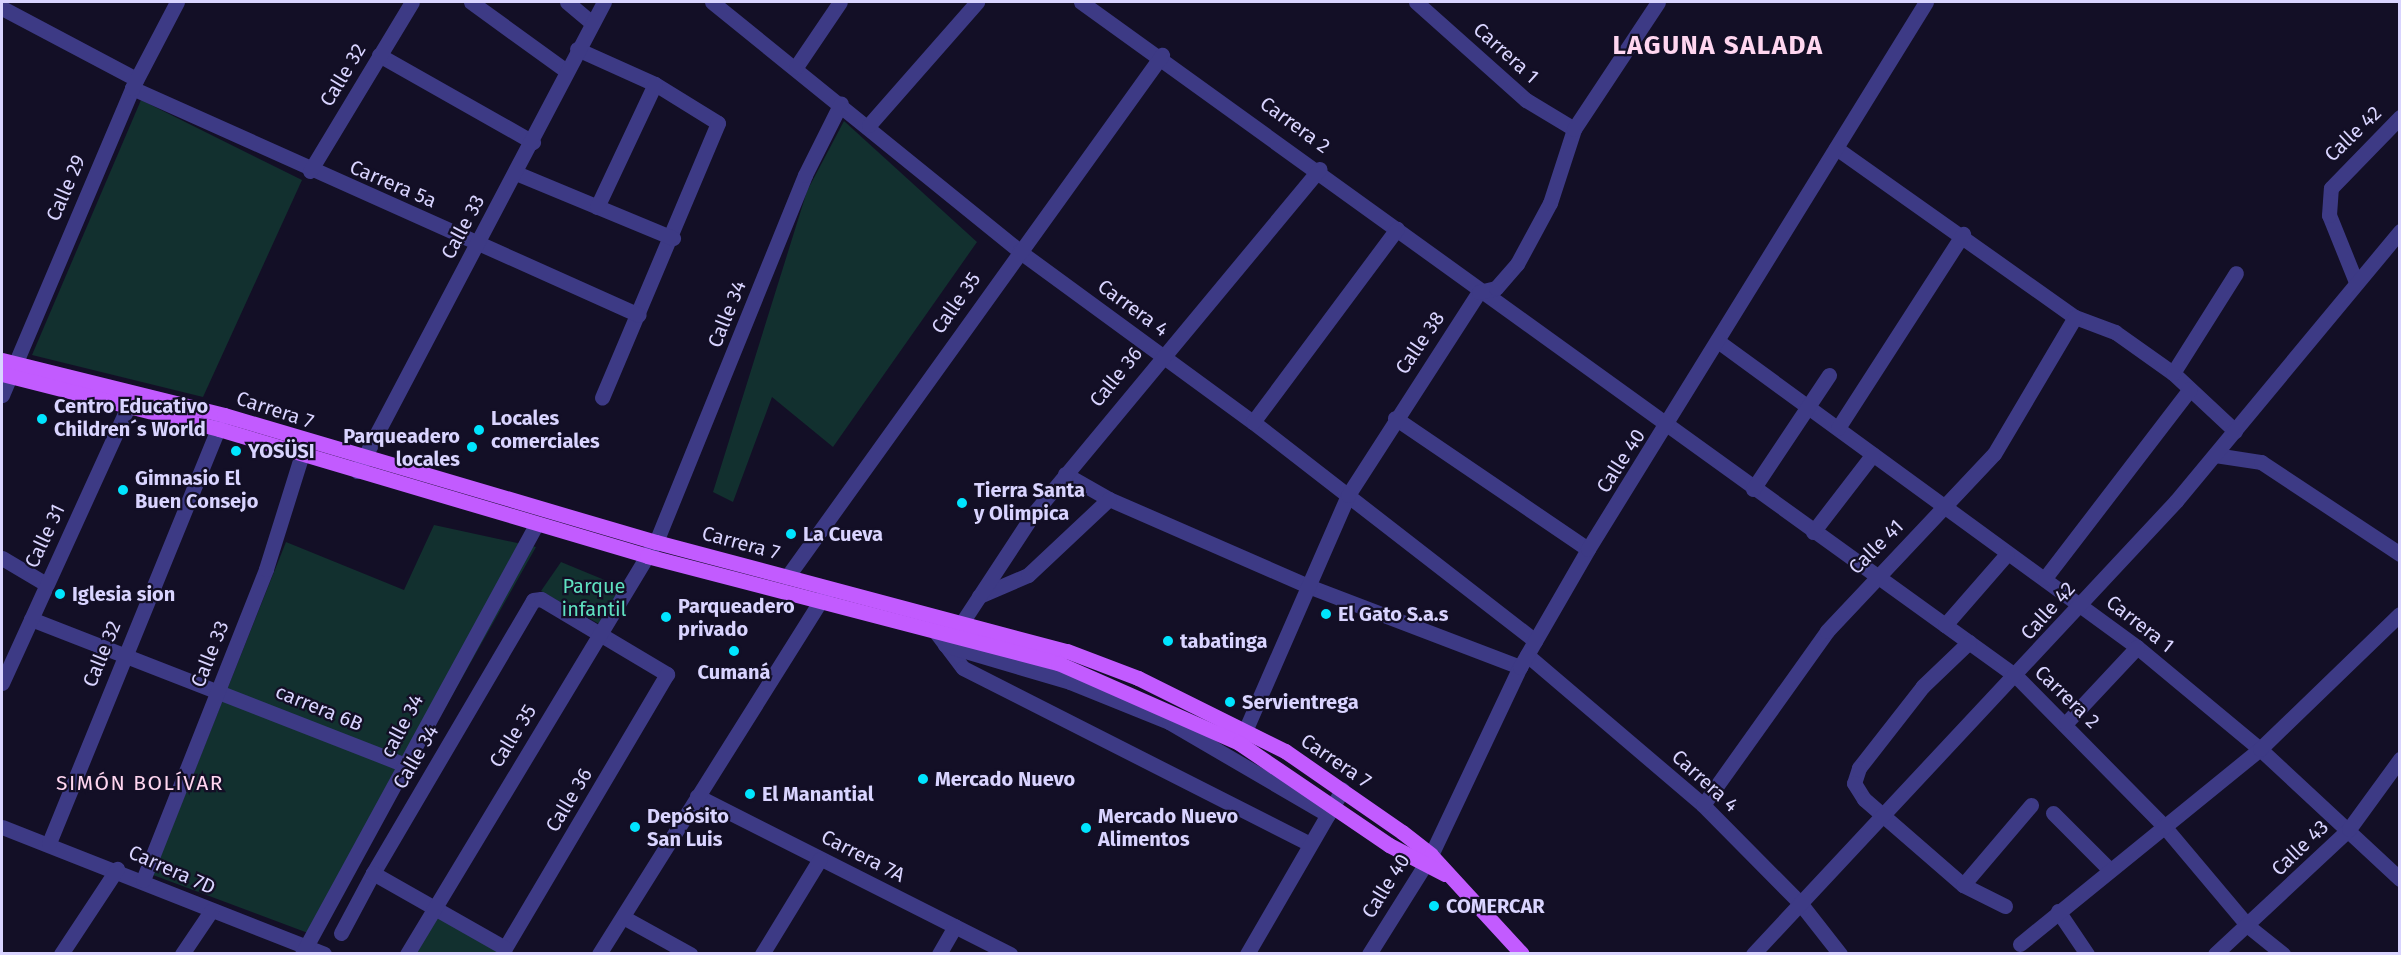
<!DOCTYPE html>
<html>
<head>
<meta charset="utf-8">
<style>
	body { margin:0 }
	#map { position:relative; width:2401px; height:955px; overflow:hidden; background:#130f26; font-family:"Fira Sans",sans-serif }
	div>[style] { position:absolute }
	.green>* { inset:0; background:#12302f }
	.minor>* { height:15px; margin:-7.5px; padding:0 7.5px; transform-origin:7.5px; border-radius:7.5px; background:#3d3a85 }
	.major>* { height:15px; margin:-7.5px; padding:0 7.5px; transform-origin:7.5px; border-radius:7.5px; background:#c25bff }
	.dots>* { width:16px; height:16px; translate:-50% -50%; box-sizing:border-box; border:3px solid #130f26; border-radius:50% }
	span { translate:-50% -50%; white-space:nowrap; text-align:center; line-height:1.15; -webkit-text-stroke:4.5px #130f26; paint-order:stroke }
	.street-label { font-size:20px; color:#d9d4ff }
	.poi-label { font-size:20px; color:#d9d4ff; font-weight:700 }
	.left { translate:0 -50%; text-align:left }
	.right { translate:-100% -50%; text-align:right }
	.park-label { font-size:20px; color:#5fe0c0 }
	.neighbourhood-label { font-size:21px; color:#ffd6f0; letter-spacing:1.5px }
	.district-label { font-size:26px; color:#ffd6f0; font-weight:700; letter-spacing:1.5px }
	.frame { position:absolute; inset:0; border:3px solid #d9d4ff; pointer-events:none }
</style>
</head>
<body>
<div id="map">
	<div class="green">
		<i style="clip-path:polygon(141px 100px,302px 180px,203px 397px,32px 355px)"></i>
		<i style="clip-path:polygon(844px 121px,977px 242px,833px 447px,772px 397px,733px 502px,713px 492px,807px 191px)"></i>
		<i style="clip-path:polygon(434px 525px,536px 547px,316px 936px,153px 875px,286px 542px,404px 590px)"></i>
		<i style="clip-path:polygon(561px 562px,624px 588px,601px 625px,541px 591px)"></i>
		<i style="clip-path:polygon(436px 914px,503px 954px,413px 954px)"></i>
	</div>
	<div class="minor">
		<i style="left:471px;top:2px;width:116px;rotate:35.9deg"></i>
		<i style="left:567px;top:2px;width:33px;rotate:40deg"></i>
		<i style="left:712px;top:2px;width:395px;rotate:39deg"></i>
		<i style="left:1019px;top:251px;width:290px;rotate:36.2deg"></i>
		<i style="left:1253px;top:422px;width:357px;rotate:37.8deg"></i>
		<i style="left:1081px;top:2px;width:1153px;rotate:35.79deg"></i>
		<i style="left:2016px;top:676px;width:209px;rotate:45.4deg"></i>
		<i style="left:2163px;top:825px;width:132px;rotate:49.9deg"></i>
		<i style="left:2248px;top:926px;width:45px;rotate:38.7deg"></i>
		<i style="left:1416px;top:2px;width:147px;rotate:41.7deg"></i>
		<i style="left:1526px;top:100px;width:56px;rotate:31.1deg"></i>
		<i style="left:2px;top:8px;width:152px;rotate:27.9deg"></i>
		<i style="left:577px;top:49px;width:85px;rotate:24.2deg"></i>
		<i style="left:655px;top:84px;width:74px;rotate:31.8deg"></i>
		<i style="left:718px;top:123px;width:298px;rotate:112.9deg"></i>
		<i style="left:379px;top:55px;width:177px;rotate:29.5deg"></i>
		<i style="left:796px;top:67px;width:78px;rotate:-55.9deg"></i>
		<i style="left:132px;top:88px;width:555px;rotate:24.12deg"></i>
		<i style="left:869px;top:125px;width:164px;rotate:-48.7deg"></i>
		<i style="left:1836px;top:148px;width:293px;rotate:35.3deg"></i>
		<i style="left:2075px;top:317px;width:43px;rotate:20.6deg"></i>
		<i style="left:2115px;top:332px;width:71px;rotate:35.3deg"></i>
		<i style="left:2173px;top:373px;width:85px;rotate:43.1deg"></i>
		<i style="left:310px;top:171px;width:197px;rotate:-58.9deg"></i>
		<i style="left:516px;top:173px;width:170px;rotate:22.5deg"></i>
		<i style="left:597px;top:207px;width:136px;rotate:-64.8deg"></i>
		<i style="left:2356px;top:282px;width:72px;rotate:-111.9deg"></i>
		<i style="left:2329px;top:215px;width:27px;rotate:-86deg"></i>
		<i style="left:2331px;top:188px;width:99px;rotate:-45.8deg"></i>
		<i style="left:1719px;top:342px;width:517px;rotate:36.12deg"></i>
		<i style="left:2137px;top:647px;width:160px;rotate:39.7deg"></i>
		<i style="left:2260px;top:749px;width:191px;rotate:42.9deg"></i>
		<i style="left:2173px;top:373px;width:118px;rotate:-57.8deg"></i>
		<i style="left:2px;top:395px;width:333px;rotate:-67deg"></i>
		<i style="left:132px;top:88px;width:97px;rotate:-62.4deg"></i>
		<i style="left:1395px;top:418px;width:233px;rotate:34.2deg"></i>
		<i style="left:1253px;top:422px;width:241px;rotate:-53.3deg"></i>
		<i style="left:1838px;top:428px;width:231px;rotate:-57.2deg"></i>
		<i style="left:2215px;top:455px;width:47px;rotate:8.7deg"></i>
		<i style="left:2261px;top:462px;width:167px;rotate:33.5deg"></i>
		<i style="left:357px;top:471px;width:530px;rotate:-62.23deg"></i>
		<i style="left:1065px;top:474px;width:51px;rotate:29.6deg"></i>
		<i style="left:1109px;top:499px;width:217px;rotate:23.6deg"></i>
		<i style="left:1308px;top:586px;width:227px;rotate:20.9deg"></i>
		<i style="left:1753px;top:489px;width:137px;rotate:-56.3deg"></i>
		<i style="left:1813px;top:532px;width:98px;rotate:-52.4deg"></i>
		<i style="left:2px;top:558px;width:51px;rotate:30.6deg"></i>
		<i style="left:787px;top:577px;width:643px;rotate:-54.31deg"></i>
		<i style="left:2045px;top:578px;width:238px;rotate:-52.5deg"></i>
		<i style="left:979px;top:596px;width:53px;rotate:-23.2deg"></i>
		<i style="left:1028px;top:575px;width:111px;rotate:-43.2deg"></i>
		<i style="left:31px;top:619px;width:401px;rotate:21.3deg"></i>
		<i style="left:961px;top:624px;width:133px;rotate:-56.7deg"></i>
		<i style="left:1034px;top:513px;width:447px;rotate:-50.3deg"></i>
		<i style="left:1945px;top:625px;width:94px;rotate:-48.9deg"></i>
		<i style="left:935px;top:631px;width:46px;rotate:52.9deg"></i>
		<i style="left:963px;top:668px;width:389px;rotate:26.9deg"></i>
		<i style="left:1969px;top:642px;width:64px;rotate:136.3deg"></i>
		<i style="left:1923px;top:686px;width:104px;rotate:128deg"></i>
		<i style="left:1859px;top:768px;width:16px;rotate:108deg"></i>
		<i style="left:1854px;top:783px;width:19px;rotate:58deg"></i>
		<i style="left:1864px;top:799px;width:131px;rotate:41deg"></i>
		<i style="left:1963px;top:885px;width:47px;rotate:26.6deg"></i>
		<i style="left:945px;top:645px;width:130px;rotate:16.5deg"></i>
		<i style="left:1070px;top:682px;width:107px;rotate:22deg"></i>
		<i style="left:1169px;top:722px;width:184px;rotate:30.3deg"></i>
		<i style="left:1527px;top:655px;width:231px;rotate:40.4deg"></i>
		<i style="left:1703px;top:805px;width:138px;rotate:45.3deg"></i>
		<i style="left:1800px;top:903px;width:65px;rotate:51.9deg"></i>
		<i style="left:2px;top:683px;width:303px;rotate:-65.5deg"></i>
		<i style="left:2066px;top:723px;width:104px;rotate:-46.9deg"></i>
		<i style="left:1245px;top:731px;width:257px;rotate:-66.4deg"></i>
		<i style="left:1348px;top:495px;width:242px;rotate:-57.2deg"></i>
		<i style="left:1479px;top:292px;width:17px;rotate:-13deg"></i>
		<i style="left:1496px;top:288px;width:32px;rotate:-49deg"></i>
		<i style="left:1517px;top:264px;width:69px;rotate:-61.6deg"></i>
		<i style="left:1550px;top:203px;width:78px;rotate:-72deg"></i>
		<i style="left:1574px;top:129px;width:152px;rotate:-56.5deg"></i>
		<i style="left:697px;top:796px;width:351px;rotate:26.8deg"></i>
		<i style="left:1703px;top:805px;width:214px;rotate:-54.5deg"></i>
		<i style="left:1827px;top:631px;width:243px;rotate:-46.7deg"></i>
		<i style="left:1994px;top:454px;width:159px;rotate:-59.4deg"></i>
		<i style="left:2053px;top:813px;width:79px;rotate:45deg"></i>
		<i style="left:2px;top:827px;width:346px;rotate:21.5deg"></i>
		<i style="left:49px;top:843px;width:458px;rotate:-67.8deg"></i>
		<i style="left:143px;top:880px;width:334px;rotate:-68.4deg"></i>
		<i style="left:266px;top:569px;width:117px;rotate:-72.6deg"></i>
		<i style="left:301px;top:457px;width:17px;rotate:-93deg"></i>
		<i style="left:1963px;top:885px;width:105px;rotate:-49.6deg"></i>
		<i style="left:2058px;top:911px;width:52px;rotate:56deg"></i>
		<i style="left:623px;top:917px;width:77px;rotate:28.9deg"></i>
		<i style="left:341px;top:933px;width:68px;rotate:-61.9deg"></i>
		<i style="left:373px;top:873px;width:316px;rotate:-59.6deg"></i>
		<i style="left:533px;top:600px;width:8px;rotate:-7deg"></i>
		<i style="left:541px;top:599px;width:147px;rotate:30.8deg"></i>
		<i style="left:667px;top:674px;width:318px;rotate:120.6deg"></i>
		<i style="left:505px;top:948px;width:152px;rotate:-150.4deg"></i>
		<i style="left:2020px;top:944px;width:309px;rotate:-39.1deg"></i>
		<i style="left:2260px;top:749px;width:194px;rotate:-44deg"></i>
		<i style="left:61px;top:954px;width:102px;rotate:-56.6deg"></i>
		<i style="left:182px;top:954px;width:52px;rotate:-56deg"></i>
		<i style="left:302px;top:954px;width:490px;rotate:-61.4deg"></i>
		<i style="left:407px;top:954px;width:481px;rotate:-58.9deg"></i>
		<i style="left:656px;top:542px;width:396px;rotate:-67.9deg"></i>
		<i style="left:805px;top:175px;width:80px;rotate:-63.4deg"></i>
		<i style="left:599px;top:954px;width:430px;rotate:-57.9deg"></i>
		<i style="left:762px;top:954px;width:111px;rotate:-58.6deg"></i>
		<i style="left:939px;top:954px;width:32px;rotate:-60deg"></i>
		<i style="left:1247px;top:954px;width:190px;rotate:-59.9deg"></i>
		<i style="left:1369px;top:954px;width:117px;rotate:-57.9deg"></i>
		<i style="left:1431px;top:855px;width:208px;rotate:-64.7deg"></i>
		<i style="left:1520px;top:667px;width:136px;rotate:-60deg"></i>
		<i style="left:1588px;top:549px;width:643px;rotate:-58.29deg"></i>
		<i style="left:1753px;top:954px;width:620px;rotate:-46.96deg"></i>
		<i style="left:2176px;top:501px;width:351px;rotate:-50.3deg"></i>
		<i style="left:2215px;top:954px;width:183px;rotate:-43deg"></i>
		<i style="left:2349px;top:829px;width:87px;rotate:-53.9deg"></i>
	</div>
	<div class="major">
		<i style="left:2px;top:360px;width:229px;rotate:13.9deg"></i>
		<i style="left:224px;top:415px;width:450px;rotate:16.4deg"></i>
		<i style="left:656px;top:542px;width:425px;rotate:14.9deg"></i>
		<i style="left:1067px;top:651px;width:76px;rotate:20.8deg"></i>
		<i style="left:1138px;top:678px;width:164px;rotate:26.4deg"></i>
		<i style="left:1285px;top:751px;width:142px;rotate:34.7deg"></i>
		<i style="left:1402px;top:832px;width:37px;rotate:38deg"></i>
		<i style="left:1431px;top:855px;width:134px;rotate:47.4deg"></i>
		<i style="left:2px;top:374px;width:224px;rotate:14.2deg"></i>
		<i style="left:219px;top:429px;width:446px;rotate:16.5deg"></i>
		<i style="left:647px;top:556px;width:425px;rotate:14.6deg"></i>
		<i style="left:1058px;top:663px;width:198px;rotate:23.8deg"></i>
		<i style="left:1239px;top:743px;width:181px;rotate:34.2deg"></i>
		<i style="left:1389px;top:845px;width:63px;rotate:27.4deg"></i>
	</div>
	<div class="dots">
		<i style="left:42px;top:419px;background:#00e5ff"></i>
		<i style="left:479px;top:430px;background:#00e5ff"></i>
		<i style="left:472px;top:447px;background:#00e5ff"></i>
		<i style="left:236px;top:451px;background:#00e5ff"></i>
		<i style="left:123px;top:490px;background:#00e5ff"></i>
		<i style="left:962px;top:503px;background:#00e5ff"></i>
		<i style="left:791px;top:534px;background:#00e5ff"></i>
		<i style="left:60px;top:594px;background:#00e5ff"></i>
		<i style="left:1326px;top:614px;background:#00e5ff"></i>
		<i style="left:666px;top:617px;background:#00e5ff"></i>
		<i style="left:1168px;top:641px;background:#00e5ff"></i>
		<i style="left:734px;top:651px;background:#00e5ff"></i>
		<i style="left:1230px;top:702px;background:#00e5ff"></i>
		<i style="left:923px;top:779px;background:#00e5ff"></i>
		<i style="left:750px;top:794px;background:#00e5ff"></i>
		<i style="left:635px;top:827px;background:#00e5ff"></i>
		<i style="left:1086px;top:828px;background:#00e5ff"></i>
		<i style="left:1434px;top:906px;background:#00e5ff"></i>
	</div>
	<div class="street-label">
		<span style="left:1506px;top:53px;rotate:42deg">Carrera 1</span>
		<span style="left:343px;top:75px;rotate:-59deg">Calle 32</span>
		<span style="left:1295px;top:125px;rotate:36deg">Carrera 2</span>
		<span style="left:2353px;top:134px;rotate:-44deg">Calle 42</span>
		<span style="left:393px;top:184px;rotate:23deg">Carrera 5a</span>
		<span style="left:66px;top:188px;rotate:-67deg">Calle 29</span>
		<span style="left:463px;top:227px;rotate:-62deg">Calle 33</span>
		<span style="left:956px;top:303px;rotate:-55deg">Calle 35</span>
		<span style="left:1133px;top:308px;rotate:36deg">Carrera 4</span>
		<span style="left:727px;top:314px;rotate:-68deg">Calle 34</span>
		<span style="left:1420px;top:343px;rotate:-56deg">Calle 38</span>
		<span style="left:1116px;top:377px;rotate:-51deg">Calle 36</span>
		<span style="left:275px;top:410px;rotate:18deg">Carrera 7</span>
		<span style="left:1621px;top:461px;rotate:-57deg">Calle 40</span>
		<span style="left:45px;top:536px;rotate:-65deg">Calle 31</span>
		<span style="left:741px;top:543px;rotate:15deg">Carrera 7</span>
		<span style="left:1876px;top:547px;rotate:-45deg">Calle 41</span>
		<span style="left:2048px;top:611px;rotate:-48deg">Calle 42</span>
		<span style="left:2140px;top:624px;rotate:38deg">Carrera 1</span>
		<span style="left:102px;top:654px;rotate:-68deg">Calle 32</span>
		<span style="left:210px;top:654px;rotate:-68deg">Calle 33</span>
		<span style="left:2067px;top:697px;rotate:44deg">Carrera 2</span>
		<span style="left:319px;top:708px;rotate:22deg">carrera 6B</span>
		<span style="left:402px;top:726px;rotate:-62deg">calle 34</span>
		<span style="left:513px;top:736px;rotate:-58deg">Calle 35</span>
		<span style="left:416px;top:757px;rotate:-60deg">Calle 34</span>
		<span style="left:1336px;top:761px;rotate:34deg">Carrera 7</span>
		<span style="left:1705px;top:781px;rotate:42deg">Carrera 4</span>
		<span style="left:569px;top:800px;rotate:-59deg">Calle 36</span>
		<span style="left:2300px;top:848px;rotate:-44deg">Calle 43</span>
		<span style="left:863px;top:856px;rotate:27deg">Carrera 7A</span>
		<span style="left:172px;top:870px;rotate:24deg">Carrera 7D</span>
		<span style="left:1386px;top:886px;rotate:-58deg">Calle 40</span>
	</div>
	<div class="poi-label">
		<span class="left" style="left:54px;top:418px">Centro Educativo<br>Children´s World</span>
		<span class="left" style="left:491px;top:430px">Locales<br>comerciales</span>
		<span class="right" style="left:460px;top:448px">Parqueadero<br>locales</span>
		<span class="left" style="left:248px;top:451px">YOSÜSI</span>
		<span class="left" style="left:135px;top:490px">Gimnasio El<br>Buen Consejo</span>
		<span class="left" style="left:974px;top:502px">Tierra Santa<br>y Olimpica</span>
		<span class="left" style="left:803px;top:534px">La Cueva</span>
		<span class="left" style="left:72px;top:594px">Iglesia sion</span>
		<span class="left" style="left:678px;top:618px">Parqueadero<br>privado</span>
		<span class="left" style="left:1338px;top:614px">El Gato S.a.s</span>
		<span class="left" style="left:1180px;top:641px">tabatinga</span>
		<span style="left:734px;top:672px">Cumaná</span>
		<span class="left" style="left:1242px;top:702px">Servientrega</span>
		<span class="left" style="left:935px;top:779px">Mercado Nuevo</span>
		<span class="left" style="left:762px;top:794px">El Manantial</span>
		<span class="left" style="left:647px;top:828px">Depósito<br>San Luis</span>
		<span class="left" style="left:1098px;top:828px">Mercado Nuevo<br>Alimentos</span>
		<span class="left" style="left:1446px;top:906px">COMERCAR</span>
	</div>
	<div class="park-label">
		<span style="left:594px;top:598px">Parque<br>infantil</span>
	</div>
	<div class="neighbourhood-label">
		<span style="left:140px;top:783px">SIMÓN BOLÍVAR</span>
	</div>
	<div class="district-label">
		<span style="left:1718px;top:46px">LAGUNA SALADA</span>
	</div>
	<div class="frame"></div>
</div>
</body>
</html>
